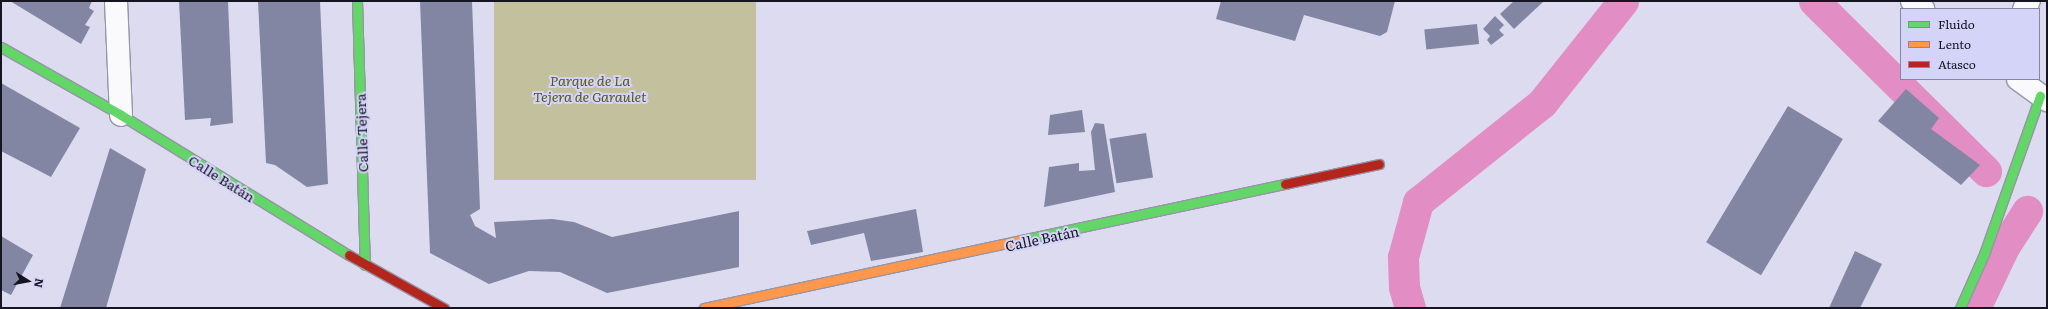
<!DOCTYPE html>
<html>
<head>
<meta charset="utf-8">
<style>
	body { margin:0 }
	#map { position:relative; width:2048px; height:309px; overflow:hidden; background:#dcdbf0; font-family:Literata,serif }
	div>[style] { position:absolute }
	.green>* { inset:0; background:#c3c19d; transform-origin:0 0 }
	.canal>* { height:31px; margin:-15.5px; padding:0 15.5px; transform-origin:15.5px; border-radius:15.5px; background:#e28dc4 }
	.building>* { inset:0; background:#8286a3; transform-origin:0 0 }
	.roads { filter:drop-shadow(1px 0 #9695a5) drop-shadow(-1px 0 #9695a5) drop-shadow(0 1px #9695a5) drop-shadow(0 -1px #9695a5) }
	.street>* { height:22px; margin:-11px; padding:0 11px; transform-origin:11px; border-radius:11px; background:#fafafd }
	.fast>* { height:9px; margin:-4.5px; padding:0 4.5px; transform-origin:4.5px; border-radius:4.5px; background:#63d668 }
	.slow>* { height:9px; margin:-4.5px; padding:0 4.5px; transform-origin:4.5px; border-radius:4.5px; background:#ff974d }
	.jam>* { height:9px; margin:-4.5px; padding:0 4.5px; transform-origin:4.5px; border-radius:4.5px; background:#b3261e }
	span { translate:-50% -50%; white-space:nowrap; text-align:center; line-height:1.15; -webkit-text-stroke:4px #d4d3f8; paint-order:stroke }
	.park-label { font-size:14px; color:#5a571c; font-style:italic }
	.street-label { font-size:14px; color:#151421 }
	.frame { position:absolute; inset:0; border:2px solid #151421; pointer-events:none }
	.legend { position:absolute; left:1900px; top:8px; width:140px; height:72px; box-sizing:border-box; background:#d4d3f8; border:1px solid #8887a2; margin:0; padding:5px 7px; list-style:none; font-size:12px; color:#151421 }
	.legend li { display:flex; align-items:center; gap:8px; height:20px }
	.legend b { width:20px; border:1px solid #8887a2 }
	.north { position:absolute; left:8px; top:261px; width:40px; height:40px; -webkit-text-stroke:3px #d4d3f8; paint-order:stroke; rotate:101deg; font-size:11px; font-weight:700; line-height:16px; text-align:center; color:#151421 }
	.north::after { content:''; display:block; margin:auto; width:14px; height:18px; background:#151421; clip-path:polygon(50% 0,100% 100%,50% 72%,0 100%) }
</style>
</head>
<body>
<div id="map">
	<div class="green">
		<i style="left:494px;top:1px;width:262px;height:179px"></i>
	</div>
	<div class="canal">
		<i style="left:1814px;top:1px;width:242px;rotate:44.7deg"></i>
		<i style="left:1410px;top:308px;width:22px;rotate:-106deg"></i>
		<i style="left:1404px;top:287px;width:30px;rotate:-92deg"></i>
		<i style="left:1403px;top:257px;width:57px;rotate:-74.7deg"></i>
		<i style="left:1418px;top:202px;width:159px;rotate:-38.6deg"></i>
		<i style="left:1542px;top:103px;width:130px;rotate:-51.5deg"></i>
		<i style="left:1975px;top:308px;width:68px;rotate:-64.6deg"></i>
		<i style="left:2004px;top:247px;width:43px;rotate:-57.4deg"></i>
	</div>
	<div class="building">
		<i style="clip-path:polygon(10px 1px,92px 1px,89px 8px,94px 11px,85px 25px,90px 27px,81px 44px)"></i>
		<i style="clip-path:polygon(179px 1px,228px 1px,233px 123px,210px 126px,211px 118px,185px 120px)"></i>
		<i style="clip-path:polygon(258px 1px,320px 1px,328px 184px,307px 187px,275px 165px,266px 163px)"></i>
		<i style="clip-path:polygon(420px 1px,472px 1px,480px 209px,470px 215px,475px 226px,496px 238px,494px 222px,552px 219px,574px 222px,612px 237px,739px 211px,739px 267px,607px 293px,560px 272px,529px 271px,489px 284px,430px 253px)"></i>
		<i style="clip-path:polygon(1221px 1px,1395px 1px,1387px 32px,1380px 36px,1304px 15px,1295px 41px,1216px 19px)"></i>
		<i style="clip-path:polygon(1514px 1px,1544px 1px,1514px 29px,1500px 14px)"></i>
		<i style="clip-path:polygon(1495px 16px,1504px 25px,1499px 30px,1504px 35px,1491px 45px,1487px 40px,1490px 36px,1483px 29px)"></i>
		<i style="left:1477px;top:24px;width:20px;height:53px;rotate:84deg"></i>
		<i style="clip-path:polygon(1px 83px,80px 128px,51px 177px,1px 151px)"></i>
		<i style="clip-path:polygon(1906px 89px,1939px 118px,1931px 129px,1980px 165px,1961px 185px,1878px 121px)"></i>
		<i style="left:1788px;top:106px;width:64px;height:159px;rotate:31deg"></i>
		<i style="clip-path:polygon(1082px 110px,1085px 132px,1048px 135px,1050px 115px)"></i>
		<i style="clip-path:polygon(1095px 123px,1104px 124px,1115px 192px,1044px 207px,1049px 167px,1079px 163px,1079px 171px,1095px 170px,1091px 132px)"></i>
		<i style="left:1146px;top:133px;width:45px;height:37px;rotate:81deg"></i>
		<i style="clip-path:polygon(110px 148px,146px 169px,106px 308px,60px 308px)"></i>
		<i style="clip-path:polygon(916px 209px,923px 252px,871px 261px,864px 233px,811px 245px,807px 231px)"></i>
		<i style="clip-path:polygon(1px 236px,33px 255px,11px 295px,1px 290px)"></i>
		<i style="clip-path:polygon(1855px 251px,1882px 264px,1860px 308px,1829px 308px)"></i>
	</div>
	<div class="roads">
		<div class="street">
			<i style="left:116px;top:1px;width:114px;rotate:87.5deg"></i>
			<i style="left:1912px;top:1px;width:14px;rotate:36deg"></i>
			<i style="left:2024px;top:9px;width:9px;rotate:-58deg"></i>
			<i style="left:2018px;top:79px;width:36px;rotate:36deg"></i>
		</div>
		<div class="fast">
			<i style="left:357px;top:1px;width:264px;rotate:88.3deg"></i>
			<i style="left:1px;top:47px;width:138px;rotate:29.5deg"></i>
			<i style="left:121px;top:115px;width:268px;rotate:31.6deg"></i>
			<i style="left:1021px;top:240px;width:270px;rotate:-12deg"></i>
			<i style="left:1960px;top:308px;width:59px;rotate:-66deg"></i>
			<i style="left:1984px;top:254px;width:168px;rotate:-70.5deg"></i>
		</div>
		<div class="slow">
			<i style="left:704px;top:308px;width:324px;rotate:-12.1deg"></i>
		</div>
		<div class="jam">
			<i style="left:1285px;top:184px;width:96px;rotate:-12deg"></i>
			<i style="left:349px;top:255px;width:109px;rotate:29.2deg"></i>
		</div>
	</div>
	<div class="park-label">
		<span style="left:590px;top:88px">Parque de La<br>Tejera de Garaulet</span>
	</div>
	<div class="street-label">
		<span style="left:361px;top:133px;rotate:-92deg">Calle Tejera</span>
		<span style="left:222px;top:178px;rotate:32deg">Calle Batán</span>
		<span style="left:1042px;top:238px;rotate:-12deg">Calle Batán</span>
	</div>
	<div class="frame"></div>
	<ul class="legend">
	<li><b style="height:5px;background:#63d668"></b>Fluido</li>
	<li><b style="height:5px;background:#ff974d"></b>Lento</li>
	<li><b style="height:5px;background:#b3261e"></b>Atasco</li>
	</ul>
	<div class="north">N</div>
</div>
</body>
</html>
